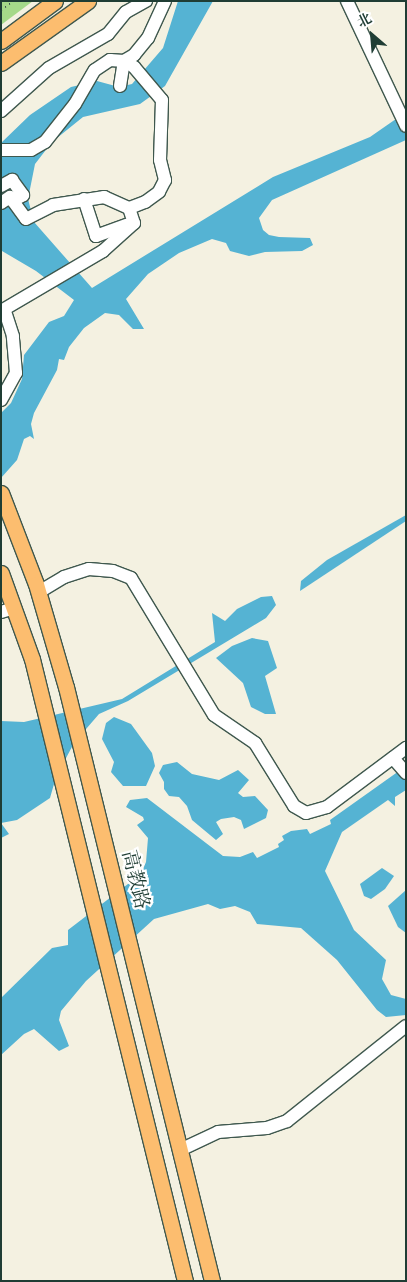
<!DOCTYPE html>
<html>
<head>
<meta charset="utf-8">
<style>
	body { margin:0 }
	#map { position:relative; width:407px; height:1282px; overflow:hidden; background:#f4f1e1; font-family:Vollkorn,"Noto Serif SC",serif }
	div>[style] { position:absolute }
	.green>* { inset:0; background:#a5d989 }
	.water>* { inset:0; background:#55b3d3 }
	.path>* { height:2px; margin-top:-1px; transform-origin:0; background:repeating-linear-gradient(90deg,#3f584e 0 1px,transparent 0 5px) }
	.roads { filter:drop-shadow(1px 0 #3f584e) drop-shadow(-1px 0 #3f584e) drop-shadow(0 1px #3f584e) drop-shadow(0 -1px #3f584e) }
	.minor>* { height:12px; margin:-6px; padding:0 6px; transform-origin:6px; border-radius:6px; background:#fff }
	.major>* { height:15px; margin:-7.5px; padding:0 7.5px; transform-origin:7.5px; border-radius:7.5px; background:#fcbd6f }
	span { translate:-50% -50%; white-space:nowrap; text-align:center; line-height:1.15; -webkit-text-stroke:4.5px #fff; paint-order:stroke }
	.street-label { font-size:20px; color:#1f3d34 }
	.frame { position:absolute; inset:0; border:2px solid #1f3d34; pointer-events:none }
	.north { position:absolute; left:347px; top:10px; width:50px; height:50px; -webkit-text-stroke:4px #fff; paint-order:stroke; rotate:333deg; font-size:14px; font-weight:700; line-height:20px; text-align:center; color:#1f3d34 }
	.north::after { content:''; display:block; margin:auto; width:18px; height:22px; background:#1f3d34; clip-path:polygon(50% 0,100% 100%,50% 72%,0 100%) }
</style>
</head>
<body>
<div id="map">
	<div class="green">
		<i style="clip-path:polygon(1px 1px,33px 1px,1px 25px)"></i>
	</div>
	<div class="water">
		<i style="clip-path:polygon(178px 1px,213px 1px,165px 86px,140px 104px,83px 117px,52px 142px,35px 164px,28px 199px,34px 222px,92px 288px,273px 177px,370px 137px,406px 112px,406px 140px,272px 200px,259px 218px,263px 230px,269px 235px,279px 237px,310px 238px,313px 245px,302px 251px,265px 252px,249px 256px,230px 251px,226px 243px,212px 239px,179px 253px,148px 274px,126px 299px,144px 329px,133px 329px,119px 315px,105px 313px,84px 328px,69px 347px,64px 360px,59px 359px,57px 370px,34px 413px,31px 424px,34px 439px,30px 436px,24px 439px,17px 460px,1px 478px,1px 413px,11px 403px,22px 379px,24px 355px,49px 322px,64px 316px,74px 300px,36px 271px,2px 251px,1px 143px,30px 115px,71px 87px,97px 81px,119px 87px,132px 84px,163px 48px)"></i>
		<i style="clip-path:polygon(406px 515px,406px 521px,300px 591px,301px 581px,327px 560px)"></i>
		<i style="clip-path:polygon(272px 596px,276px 605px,266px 618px,128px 701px,99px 714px,74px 743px,56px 777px,50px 798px,17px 820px,1px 823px,9px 834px,1px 838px,1px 721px,24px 722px,122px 699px,215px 642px,212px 613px,225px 621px,237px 609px,261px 597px)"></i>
		<i style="clip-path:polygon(252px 638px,268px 641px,277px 668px,265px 676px,276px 714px,265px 714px,251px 707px,243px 683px,216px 658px,232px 646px)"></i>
		<i style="clip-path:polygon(114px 717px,131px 724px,152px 753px,155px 766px,146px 786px,123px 786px,111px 772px,114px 762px,102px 739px,106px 723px)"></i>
		<i style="clip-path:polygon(177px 762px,192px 774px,219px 780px,238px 770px,249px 780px,238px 793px,243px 797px,255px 796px,268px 810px,266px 818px,244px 829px,241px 820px,234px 817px,221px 819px,216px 822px,223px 834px,216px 840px,192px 820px,187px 806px,179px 797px,169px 796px,164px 789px,164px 782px,159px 773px,163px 765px)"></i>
		<i style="clip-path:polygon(406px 766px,406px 790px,395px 797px,395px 806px,388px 800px,342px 832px,325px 871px,354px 930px,386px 960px,382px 979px,391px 995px,406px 999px,406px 1015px,386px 1017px,377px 1010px,337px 960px,301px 928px,257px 924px,250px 912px,235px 906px,220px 909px,208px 904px,154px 919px,86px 981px,61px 1011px,59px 1020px,69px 1046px,59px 1051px,34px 1029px,24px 1034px,1px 1055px,2px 997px,52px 948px,68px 945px,68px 930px,141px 874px,146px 862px,148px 838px,137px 825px,144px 820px,143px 817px,126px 807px,130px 800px,147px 798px,223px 856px,240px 857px,253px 852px,257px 858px,279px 847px,278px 844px,284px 840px,282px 836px,291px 831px,307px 829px,310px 834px,331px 824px,330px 820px)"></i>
		<i style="clip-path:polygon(382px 868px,394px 876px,385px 889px,371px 899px,364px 896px,360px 884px)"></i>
		<i style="clip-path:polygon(406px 890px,406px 933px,398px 927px,388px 906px)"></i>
	</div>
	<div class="path">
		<i style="left:1px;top:10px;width:15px;rotate:-37deg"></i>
	</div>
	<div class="roads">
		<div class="minor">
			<i style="left:347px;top:1px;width:138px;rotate:64.7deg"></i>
			<i style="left:120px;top:86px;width:25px;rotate:-81deg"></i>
			<i style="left:124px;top:61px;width:12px;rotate:31deg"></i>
			<i style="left:134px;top:67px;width:43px;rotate:49.7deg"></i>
			<i style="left:162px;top:100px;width:60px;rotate:91.9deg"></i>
			<i style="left:160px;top:160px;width:21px;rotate:76deg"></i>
			<i style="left:165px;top:180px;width:13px;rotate:117deg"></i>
			<i style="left:159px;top:192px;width:17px;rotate:144deg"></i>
			<i style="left:145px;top:202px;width:17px;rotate:159deg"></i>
			<i style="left:1px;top:111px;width:64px;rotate:-41.9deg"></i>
			<i style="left:49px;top:68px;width:68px;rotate:-30deg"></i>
			<i style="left:108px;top:34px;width:28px;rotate:-51deg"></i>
			<i style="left:126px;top:12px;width:23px;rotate:-29deg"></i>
			<i style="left:1px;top:150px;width:30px"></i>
			<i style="left:31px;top:150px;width:16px;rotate:-30deg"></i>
			<i style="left:45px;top:142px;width:48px;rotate:-51.7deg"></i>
			<i style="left:75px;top:104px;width:39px;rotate:-60deg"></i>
			<i style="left:95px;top:70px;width:18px;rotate:-34deg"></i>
			<i style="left:110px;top:60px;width:14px;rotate:4deg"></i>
			<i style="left:124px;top:61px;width:12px;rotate:-31deg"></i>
			<i style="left:134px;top:55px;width:22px;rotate:-51deg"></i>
			<i style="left:148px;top:38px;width:41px;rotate:-65.3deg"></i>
			<i style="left:1px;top:186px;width:13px;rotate:-29deg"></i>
			<i style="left:12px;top:180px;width:19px;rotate:54deg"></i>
			<i style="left:23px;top:195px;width:12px;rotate:149deg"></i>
			<i style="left:84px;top:199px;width:39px;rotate:72deg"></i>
			<i style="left:96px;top:236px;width:33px;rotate:-20deg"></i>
			<i style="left:1px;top:203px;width:11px;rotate:-34deg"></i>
			<i style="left:10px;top:197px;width:27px;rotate:54deg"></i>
			<i style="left:26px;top:219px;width:30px;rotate:-27deg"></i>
			<i style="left:53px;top:205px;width:52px;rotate:-8.9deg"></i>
			<i style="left:104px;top:197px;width:27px;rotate:24deg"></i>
			<i style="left:129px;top:208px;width:16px;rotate:72deg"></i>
			<i style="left:134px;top:223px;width:42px;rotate:137.9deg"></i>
			<i style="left:103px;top:251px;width:118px;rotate:149.5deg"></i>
			<i style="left:1px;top:400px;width:31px;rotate:-61deg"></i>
			<i style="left:16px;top:373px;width:37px;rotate:-95deg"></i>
			<i style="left:13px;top:336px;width:26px;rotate:-108deg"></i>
			<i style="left:39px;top:592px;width:29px;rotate:-31deg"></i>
			<i style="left:64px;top:577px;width:26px;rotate:-18deg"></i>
			<i style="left:89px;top:569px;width:24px;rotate:5deg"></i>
			<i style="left:113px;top:571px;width:19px;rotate:21deg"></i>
			<i style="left:131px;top:578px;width:160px;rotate:58.8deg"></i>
			<i style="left:214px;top:715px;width:50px;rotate:34.3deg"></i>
			<i style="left:255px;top:743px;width:74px;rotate:58.2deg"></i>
			<i style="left:294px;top:806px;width:14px;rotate:30deg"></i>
			<i style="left:306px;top:813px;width:22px;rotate:-16deg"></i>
			<i style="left:327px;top:807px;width:99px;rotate:-36.8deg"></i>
			<i style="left:1px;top:612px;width:14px;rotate:-17deg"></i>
			<i style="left:393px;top:758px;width:20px;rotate:49deg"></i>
			<i style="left:180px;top:1150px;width:42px;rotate:-25.3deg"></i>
			<i style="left:218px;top:1132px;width:49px;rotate:-4.7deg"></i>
			<i style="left:267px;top:1128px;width:21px;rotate:-19deg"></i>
			<i style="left:287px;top:1121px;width:152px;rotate:-38.6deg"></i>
		</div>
		<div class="major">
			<i style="left:1px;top:41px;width:67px;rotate:-36.5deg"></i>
			<i style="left:1px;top:63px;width:107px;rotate:-35.5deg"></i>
			<i style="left:1px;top:493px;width:97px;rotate:69deg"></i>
			<i style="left:36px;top:584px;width:107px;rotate:73.8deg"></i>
			<i style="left:66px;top:687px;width:612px;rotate:76.19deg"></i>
			<i style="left:1px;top:573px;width:91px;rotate:70.2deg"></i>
			<i style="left:32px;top:659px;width:641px;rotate:76.18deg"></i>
		</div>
	</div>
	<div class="street-label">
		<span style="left:134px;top:880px;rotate:76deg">高教路</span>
	</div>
	<div class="frame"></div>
	<div class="north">北</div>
</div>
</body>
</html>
